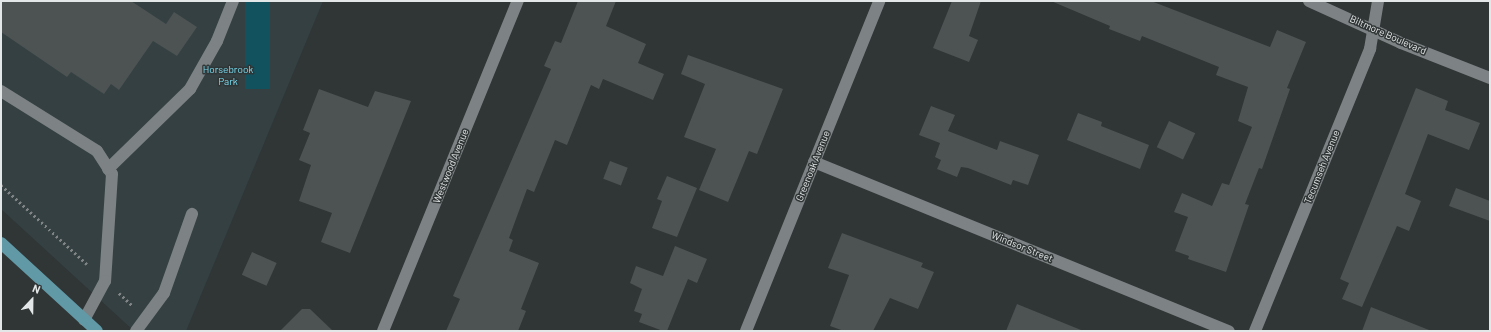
<!DOCTYPE html>
<html>
<head>
<meta charset="utf-8">
<style>
	body { margin:0 }
	#map { position:relative; width:1491px; height:332px; overflow:hidden; background:#303536; font-family:Barlow,sans-serif }
	div>[style] { position:absolute }
	.built>* { inset:0; background:#344042 }
	.green>* { inset:0; background:#12525e; transform-origin:0 0 }
	.building>* { inset:0; background:#4d5253; transform-origin:0 0 }
	.path>* { height:2.5px; margin-top:-1.25px; transform-origin:0; background:repeating-linear-gradient(90deg,#808485 0 2px,transparent 0 5px) }
	.lane>* { height:12px; margin:-6px; padding:0 6px; transform-origin:6px; border-radius:6px; background:#7d8284 }
	.street>* { height:12px; margin:-6px; padding:0 6px; transform-origin:6px; border-radius:6px; background:#7d8284 }
	.primary>* { height:12px; margin:-6px; padding:0 6px; transform-origin:6px; border-radius:6px; background:#619aa6 }
	span { translate:-50% -50%; white-space:nowrap; text-align:center; line-height:1.15; -webkit-text-stroke:3px #303536; paint-order:stroke }
	.street-label { font-size:10px; color:#e4e7e7 }
	.park-label { font-size:10px; color:#7bdef2 }
	.frame { position:absolute; inset:0; border:2px solid #e4e7e7; pointer-events:none }
	.north { position:absolute; left:12px; top:280px; width:40px; height:40px; -webkit-text-stroke:3px #303536; paint-order:stroke; rotate:22deg; font-size:11px; font-weight:700; line-height:16px; text-align:center; color:#e4e7e7 }
	.north::after { content:''; display:block; margin:auto; width:14px; height:18px; background:#e4e7e7; clip-path:polygon(50% 0,100% 100%,50% 72%,0 100%) }
</style>
</head>
<body>
<div id="map">
	<div class="built">
		<i style="clip-path:polygon(1px 1px,323px 1px,186px 331px,134px 331px,1px 209px)"></i>
	</div>
	<div class="green">
		<i style="left:245px;top:1px;width:25px;height:88px"></i>
	</div>
	<div class="building">
		<i style="clip-path:polygon(1px 1px,131px 1px,166px 24px,174px 12px,197px 27px,177px 56px,153px 41px,119px 90px,111px 84px,104px 94px,71px 72px,67px 77px,1px 32px)"></i>
		<i style="clip-path:polygon(578px 1px,616px 1px,606px 26px,646px 44px,638px 63px,664px 74px,653px 100px,603px 79px,599px 89px,591px 85px,567px 145px,555px 140px,534px 192px,527px 189px,509px 238px,513px 240px,509px 251px,539px 263px,521px 309px,526px 311px,518px 331px,446px 331px,460px 299px,453px 296px,551px 69px,544px 66px,555px 41px,561px 43px)"></i>
		<i style="clip-path:polygon(952px 1px,981px 1px,969px 36px,978px 40px,969px 62px,933px 48px)"></i>
		<i style="clip-path:polygon(1051px 1px,1151px 1px,1270px 47px,1277px 30px,1306px 42px,1287px 88px,1290px 89px,1262px 169px,1259px 168px,1245px 204px,1249px 205px,1226px 272px,1188px 259px,1189px 256px,1175px 251px,1188px 217px,1174px 212px,1182px 193px,1212px 206px,1222px 183px,1229px 185px,1252px 127px,1238px 121px,1248px 87px,1216px 75px,1219px 67px,1142px 36px,1140px 41px,1109px 29px,1110px 26px)"></i>
		<i style="clip-path:polygon(688px 55px,783px 89px,757px 154px,749px 151px,728px 202px,699px 190px,716px 149px,684px 137px,705px 84px,681px 74px)"></i>
		<i style="clip-path:polygon(1416px 88px,1448px 101px,1445px 110px,1480px 123px,1469px 150px,1428px 134px,1405px 194px,1421px 201px,1409px 231px,1397px 226px,1362px 307px,1342px 299px,1349px 283px,1340px 279px)"></i>
		<i style="clip-path:polygon(319px 89px,368px 107px,375px 91px,411px 101px,350px 253px,321px 242px,332px 213px,299px 201px,311px 165px,299px 160px,310px 133px,303px 130px)"></i>
		<i style="clip-path:polygon(931px 106px,955px 115px,948px 131px,997px 150px,1000px 141px,1039px 155px,1028px 185px,1013px 180px,1011px 185px,968px 168px,961px 167px,957px 177px,937px 169px,941px 160px,935px 157px,940px 143px,919px 135px)"></i>
		<i style="clip-path:polygon(1078px 113px,1102px 122px,1101px 126px,1149px 145px,1140px 169px,1067px 140px)"></i>
		<i style="left:1169px;top:121px;width:29px;height:29px;rotate:25deg"></i>
		<i style="left:610px;top:161px;width:19px;height:19px;rotate:21deg"></i>
		<i style="clip-path:polygon(667px 176px,697px 188px,677px 237px,652px 228px,662px 201px,657px 199px)"></i>
		<i style="clip-path:polygon(1456px 188px,1490px 201px,1490px 221px,1449px 206px)"></i>
		<i style="clip-path:polygon(842px 233px,923px 263px,921px 267px,934px 272px,918px 309px,890px 298px,873px 331px,844px 331px,830px 326px,849px 275px,828px 268px)"></i>
		<i style="clip-path:polygon(675px 246px,707px 259px,697px 283px,688px 279px,667px 331px,663px 331px,639px 322px,642px 314px,634px 311px,642px 289px,630px 283px,636px 266px,663px 276px)"></i>
		<i style="left:252px;top:252px;width:27px;height:25px;rotate:24deg"></i>
		<i style="clip-path:polygon(1017px 304px,1081px 330px,1081px 331px,1006px 331px)"></i>
		<i style="clip-path:polygon(1371px 307px,1429px 330px,1428px 331px,1362px 331px)"></i>
		<i style="clip-path:polygon(302px 309px,310px 309px,333px 331px,280px 331px)"></i>
	</div>
	<div class="path">
		<i style="left:1px;top:185px;width:117px;rotate:42.6deg"></i>
		<i style="left:119px;top:293px;width:19px;rotate:43deg"></i>
	</div>
	<div class="lane">
		<i style="left:1px;top:91px;width:113px;rotate:32deg"></i>
		<i style="left:97px;top:151px;width:27px;rotate:57deg"></i>
		<i style="left:112px;top:174px;width:107px;rotate:93.7deg"></i>
		<i style="left:105px;top:281px;width:44px;rotate:118.3deg"></i>
		<i style="left:108px;top:169px;width:115px;rotate:-44.3deg"></i>
		<i style="left:190px;top:89px;width:55px;rotate:-60.6deg"></i>
		<i style="left:217px;top:41px;width:43px;rotate:-68.2deg"></i>
		<i style="left:136px;top:331px;width:47px;rotate:-53.6deg"></i>
		<i style="left:164px;top:293px;width:84px;rotate:-70.5deg"></i>
	</div>
	<div class="street">
		<i style="left:1309px;top:1px;width:101px;rotate:24.5deg"></i>
		<i style="left:1401px;top:43px;width:96px;rotate:21.5deg"></i>
		<i style="left:814px;top:162px;width:448px;rotate:22.2deg"></i>
		<i style="left:383px;top:331px;width:357px;rotate:-67.8deg"></i>
		<i style="left:746px;top:331px;width:356px;rotate:-68deg"></i>
		<i style="left:1255px;top:331px;width:305px;rotate:-67.8deg"></i>
		<i style="left:1370px;top:49px;width:49px;rotate:-80.5deg"></i>
	</div>
	<div class="primary">
		<i style="left:1px;top:243px;width:130px;rotate:42.5deg"></i>
	</div>
	<div class="street-label">
		<span style="left:1388px;top:35px;rotate:24deg">Biltmore Boulevard</span>
		<span style="left:451px;top:166px;rotate:-68deg">Westwood Avenue</span>
		<span style="left:813px;top:166px;rotate:-68deg">Greenoak Avenue</span>
		<span style="left:1322px;top:167px;rotate:-68deg">Tecumseh Avenue</span>
		<span style="left:1022px;top:247px;rotate:22deg">Windsor Street</span>
	</div>
	<div class="park-label">
		<span style="left:228px;top:75px">Horsebrook<br>Park</span>
	</div>
	<div class="frame"></div>
	<div class="north">N</div>
</div>
</body>
</html>
